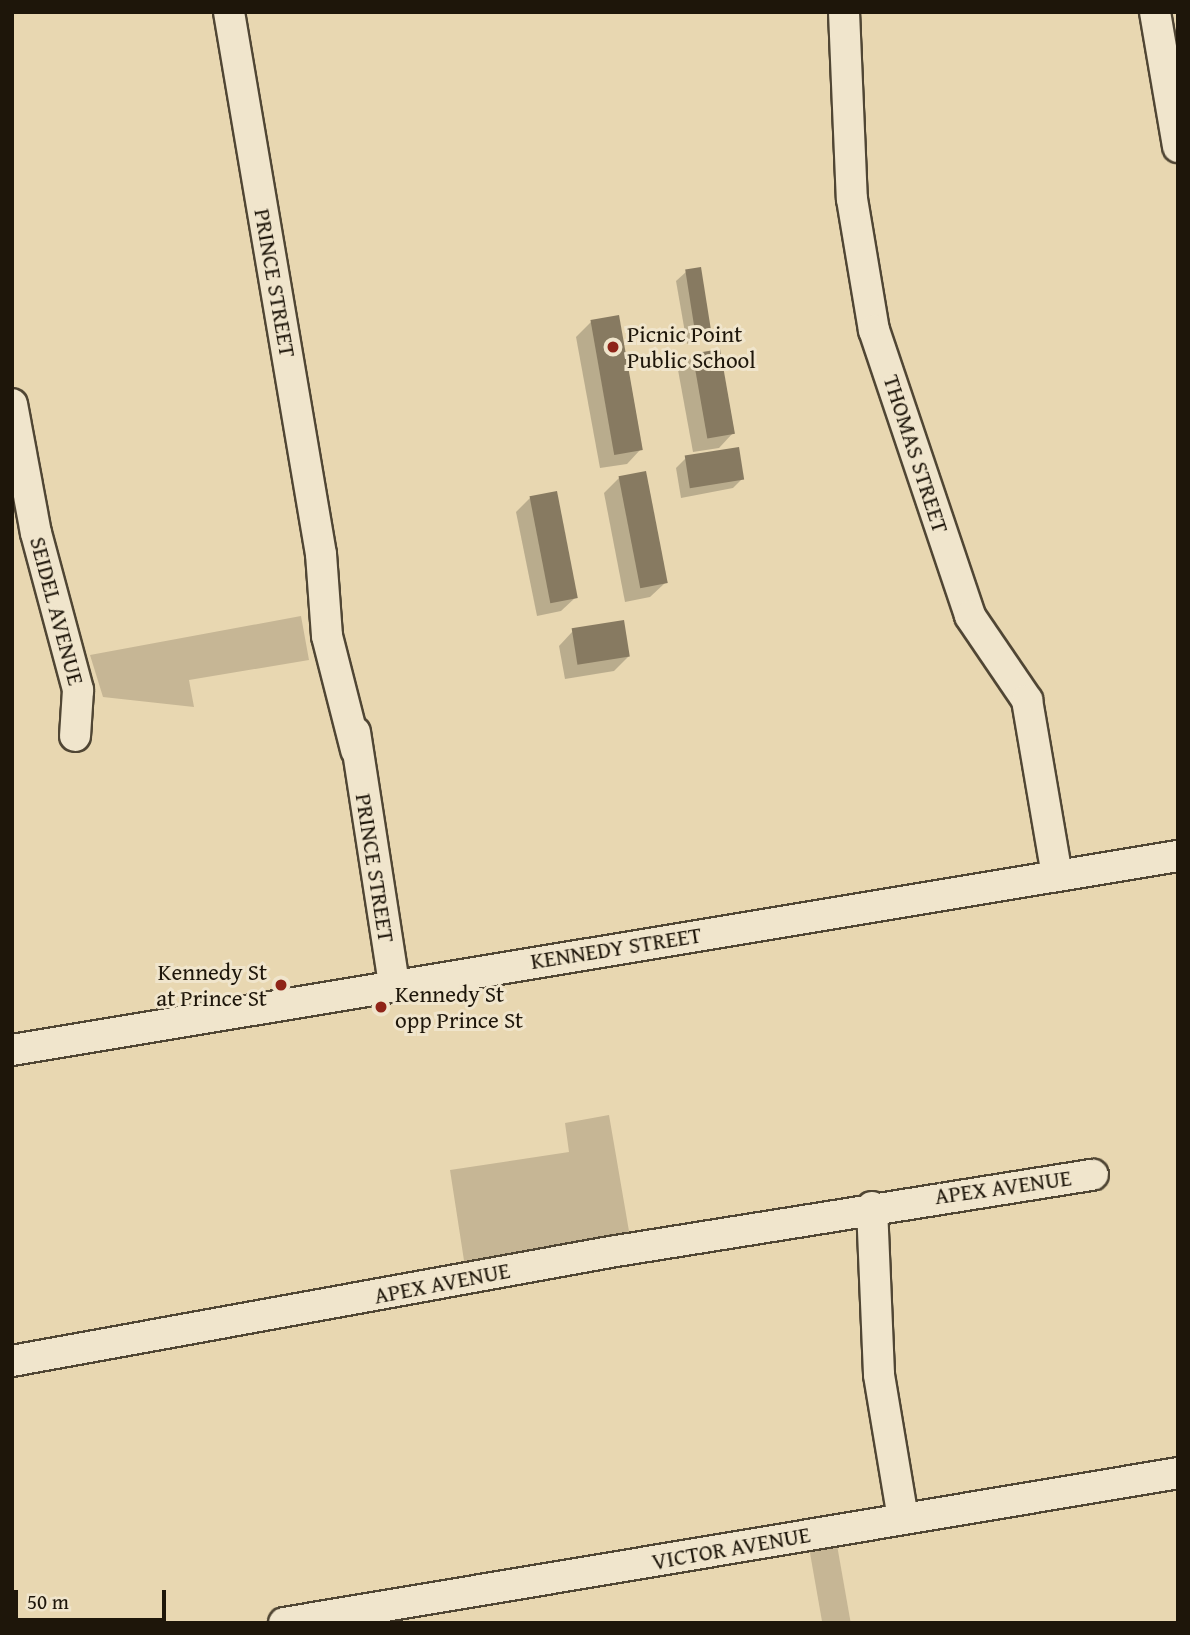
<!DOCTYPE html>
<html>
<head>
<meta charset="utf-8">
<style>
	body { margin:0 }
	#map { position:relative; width:1190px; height:1635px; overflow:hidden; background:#e8d7b1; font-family:"Gentium Book Plus",serif }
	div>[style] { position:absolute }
	.green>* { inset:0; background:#c6b695; transform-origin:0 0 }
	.shadow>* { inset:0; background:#0003 }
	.building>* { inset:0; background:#877a61; transform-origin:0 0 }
	.roads { filter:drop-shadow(2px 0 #504634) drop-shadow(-2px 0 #504634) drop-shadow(0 2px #504634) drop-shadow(0 -2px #504634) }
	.minor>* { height:30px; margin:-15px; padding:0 15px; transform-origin:15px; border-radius:15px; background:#f0e5cc }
	.dots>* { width:19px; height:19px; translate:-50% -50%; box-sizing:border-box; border:4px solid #f0e5cc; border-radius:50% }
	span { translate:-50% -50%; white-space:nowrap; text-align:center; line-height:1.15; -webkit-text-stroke:6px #f0e5cc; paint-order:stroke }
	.street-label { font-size:23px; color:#1e160a }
	.poi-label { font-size:23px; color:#1e160a }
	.left { translate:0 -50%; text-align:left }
	.right { translate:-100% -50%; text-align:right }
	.frame { position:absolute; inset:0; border:14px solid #1e160a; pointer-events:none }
	.scale { position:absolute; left:14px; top:1590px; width:152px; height:32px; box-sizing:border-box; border:4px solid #1e160a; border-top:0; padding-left:9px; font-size:21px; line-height:24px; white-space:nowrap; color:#1e160a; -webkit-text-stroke:5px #f0e5cc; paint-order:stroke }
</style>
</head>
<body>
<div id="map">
	<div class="green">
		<i style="clip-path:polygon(301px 616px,309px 660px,189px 680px,194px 707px,103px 697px,90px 655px)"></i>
		<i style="clip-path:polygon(609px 1115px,630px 1237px,465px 1267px,450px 1170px,569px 1152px,565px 1123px)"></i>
		<i style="left:837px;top:1545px;width:79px;height:28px;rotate:80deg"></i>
	</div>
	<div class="shadow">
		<i style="clip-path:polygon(686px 272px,710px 332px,687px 344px,676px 281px)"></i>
		<i style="clip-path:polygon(591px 322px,641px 449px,627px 464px,600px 468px,576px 337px)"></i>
		<i style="clip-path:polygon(693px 356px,733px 433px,719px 448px,693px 452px,678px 370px)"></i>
		<i style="clip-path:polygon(686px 458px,742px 479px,733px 488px,681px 498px,676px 468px)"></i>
		<i style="clip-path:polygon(619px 478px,665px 583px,650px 597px,625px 602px,604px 493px)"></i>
		<i style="clip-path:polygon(530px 498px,576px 597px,561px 611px,537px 616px,516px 512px)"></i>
		<i style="clip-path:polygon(573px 631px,629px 656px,614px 671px,565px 679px,559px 646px)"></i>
	</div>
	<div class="building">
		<i style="left:701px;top:267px;width:67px;height:16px;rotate:81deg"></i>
		<i style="left:619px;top:315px;width:137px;height:29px;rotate:80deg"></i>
		<i style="left:720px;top:349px;width:86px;height:28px;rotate:80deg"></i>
		<i style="left:739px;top:447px;width:33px;height:55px;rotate:81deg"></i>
		<i style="left:646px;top:471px;width:114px;height:28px;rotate:79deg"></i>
		<i style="left:557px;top:491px;width:109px;height:28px;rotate:79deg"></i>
		<i style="left:624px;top:620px;width:37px;height:53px;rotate:81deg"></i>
	</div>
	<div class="roads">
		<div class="minor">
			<i style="left:229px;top:12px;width:550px;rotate:80.37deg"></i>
			<i style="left:321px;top:554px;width:82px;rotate:85.8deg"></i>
			<i style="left:327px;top:636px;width:118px;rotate:75.7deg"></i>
			<i style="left:844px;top:12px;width:187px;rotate:87.6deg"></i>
			<i style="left:852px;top:199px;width:133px;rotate:80.5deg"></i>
			<i style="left:874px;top:330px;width:302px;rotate:71.4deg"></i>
			<i style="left:970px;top:616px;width:102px;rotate:55.8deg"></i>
			<i style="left:1027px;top:700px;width:178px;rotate:80.3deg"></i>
			<i style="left:1155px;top:12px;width:137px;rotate:80.3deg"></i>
			<i style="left:12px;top:404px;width:131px;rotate:79.5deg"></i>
			<i style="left:36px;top:533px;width:163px;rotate:75deg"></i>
			<i style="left:78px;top:690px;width:46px;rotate:93.7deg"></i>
			<i style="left:355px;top:732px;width:256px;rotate:81.2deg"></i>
			<i style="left:12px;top:1050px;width:1182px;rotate:-9.45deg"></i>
			<i style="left:872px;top:1207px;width:168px;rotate:87.6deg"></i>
			<i style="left:879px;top:1375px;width:146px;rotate:80.5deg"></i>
			<i style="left:12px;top:1361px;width:608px;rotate:-10.33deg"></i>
			<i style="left:610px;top:1252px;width:489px;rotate:-9.1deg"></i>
			<i style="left:284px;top:1623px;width:906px;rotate:-9.52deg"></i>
		</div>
	</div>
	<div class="dots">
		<i style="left:613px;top:347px;background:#8f2418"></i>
		<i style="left:281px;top:985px;background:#8f2418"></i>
		<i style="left:381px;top:1007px;background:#8f2418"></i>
	</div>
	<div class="street-label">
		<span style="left:275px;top:283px;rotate:80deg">PRINCE STREET</span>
		<span style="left:916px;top:454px;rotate:72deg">THOMAS STREET</span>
		<span style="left:57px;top:611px;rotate:75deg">SEIDEL AVENUE</span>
		<span style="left:375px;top:868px;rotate:81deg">PRINCE STREET</span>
		<span style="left:616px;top:948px;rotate:-9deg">KENNEDY STREET</span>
		<span style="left:1003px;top:1187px;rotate:-8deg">APEX AVENUE</span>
		<span style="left:442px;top:1283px;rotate:-11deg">APEX AVENUE</span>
		<span style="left:731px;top:1548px;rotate:-10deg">VICTOR AVENUE</span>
	</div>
	<div class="poi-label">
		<span class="left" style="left:627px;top:347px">Picnic Point<br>Public School</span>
		<span class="right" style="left:267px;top:985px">Kennedy St<br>at Prince St</span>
		<span class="left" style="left:395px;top:1007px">Kennedy St<br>opp Prince St</span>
	</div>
	<div class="frame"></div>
	<div class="scale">50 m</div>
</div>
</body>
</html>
